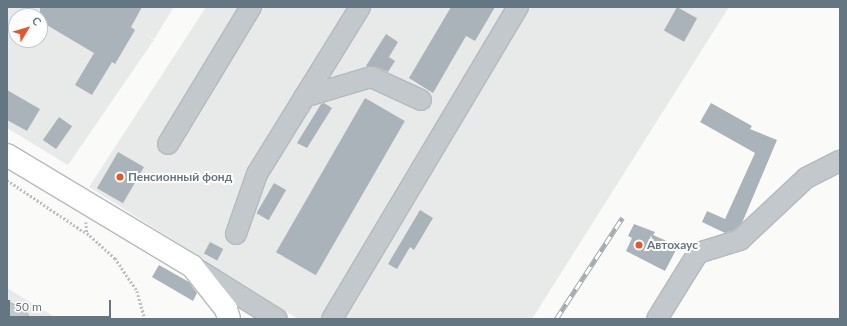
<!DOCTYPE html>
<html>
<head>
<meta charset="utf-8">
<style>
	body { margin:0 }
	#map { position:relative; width:847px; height:326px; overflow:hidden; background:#fafaf8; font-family:Lato,sans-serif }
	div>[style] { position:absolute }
	.built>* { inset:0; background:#e8e9e9 }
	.building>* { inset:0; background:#aab3b9; transform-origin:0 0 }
	.path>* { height:2.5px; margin-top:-1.25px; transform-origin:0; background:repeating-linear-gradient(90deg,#bbbfc2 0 2px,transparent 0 4px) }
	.roads { filter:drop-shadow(1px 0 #b5babe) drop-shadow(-1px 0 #b5babe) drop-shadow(0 1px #b5babe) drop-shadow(0 -1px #b5babe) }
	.minor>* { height:20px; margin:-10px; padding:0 10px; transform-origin:10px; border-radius:10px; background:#c3c8cc }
	.major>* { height:22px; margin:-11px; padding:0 11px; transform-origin:11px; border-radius:11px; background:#fff }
	.rail>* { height:4.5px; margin-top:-2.25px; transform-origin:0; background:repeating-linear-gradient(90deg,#fff 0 9px,#a2aab0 0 18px); box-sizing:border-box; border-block:1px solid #a2aab0 }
	.dots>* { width:11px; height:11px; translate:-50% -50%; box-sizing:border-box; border:2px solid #fff; border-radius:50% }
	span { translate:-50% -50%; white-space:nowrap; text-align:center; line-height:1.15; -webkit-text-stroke:4px #fff; paint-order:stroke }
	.poi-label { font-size:12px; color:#657683; font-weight:700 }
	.left { translate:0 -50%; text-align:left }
	.frame { position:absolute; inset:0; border:8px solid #657683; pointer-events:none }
	.north { position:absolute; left:8px; top:8px; width:40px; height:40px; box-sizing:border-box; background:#fff; border:1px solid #c1c8cd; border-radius:50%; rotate:52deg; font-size:11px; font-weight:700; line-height:16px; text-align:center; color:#657683 }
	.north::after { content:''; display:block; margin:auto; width:14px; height:18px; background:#e4572e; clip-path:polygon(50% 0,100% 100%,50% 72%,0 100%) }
	.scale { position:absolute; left:8px; top:300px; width:103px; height:18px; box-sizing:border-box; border:2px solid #657683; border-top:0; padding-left:5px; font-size:12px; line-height:14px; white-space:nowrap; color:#657683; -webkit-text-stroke:3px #fff; paint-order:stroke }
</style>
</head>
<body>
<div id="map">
	<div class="built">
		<i style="clip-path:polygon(evenodd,7px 7px,174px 7px,154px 39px,141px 32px,154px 40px,68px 165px,7px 128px,7px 7px,16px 16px,40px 16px,40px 40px,16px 40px,16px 16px)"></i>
		<i style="clip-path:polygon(206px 7px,729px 7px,532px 319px,298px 319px,89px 187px)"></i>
		<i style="clip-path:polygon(7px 288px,58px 319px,7px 319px)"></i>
	</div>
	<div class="building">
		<i style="clip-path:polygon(40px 7px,142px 7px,131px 27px,135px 30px,115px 64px,112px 62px,92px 95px,75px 85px,94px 53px,40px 21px)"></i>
		<i style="clip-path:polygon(451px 7px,495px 7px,475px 41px,466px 36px,433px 93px,409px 78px)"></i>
		<i style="left:677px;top:7px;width:23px;height:27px;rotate:29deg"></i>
		<i style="clip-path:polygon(386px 34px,398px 42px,389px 57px,395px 61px,388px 72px,376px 67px,366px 66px)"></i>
		<i style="clip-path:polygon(7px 90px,40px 109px,27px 131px,7px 120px)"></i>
		<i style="left:365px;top:98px;width:46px;height:178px;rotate:30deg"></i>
		<i style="clip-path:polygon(324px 103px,332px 108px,307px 148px,297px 143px,321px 104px)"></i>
		<i style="clip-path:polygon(711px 103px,752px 126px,750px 129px,777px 140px,742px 223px,734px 230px,725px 233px,702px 222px,707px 211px,725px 219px,755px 153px,700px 122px)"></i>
		<i style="left:59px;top:117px;width:16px;height:28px;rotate:35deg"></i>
		<i style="left:118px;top:152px;width:30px;height:42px;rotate:30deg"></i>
		<i style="left:274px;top:183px;width:14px;height:35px;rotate:30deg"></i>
		<i style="clip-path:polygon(420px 210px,433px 218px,414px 250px,410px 247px,397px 269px,388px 264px)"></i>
		<i style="clip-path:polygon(634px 224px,655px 232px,653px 235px,678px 246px,665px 271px,626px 251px,632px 238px,628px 236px)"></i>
		<i style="left:210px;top:242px;width:15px;height:13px;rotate:28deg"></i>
		<i style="clip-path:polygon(159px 265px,189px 282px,197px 293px,193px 301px,152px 277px)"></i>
	</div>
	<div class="path">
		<i style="left:7px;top:180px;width:95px;rotate:33.9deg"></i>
		<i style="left:86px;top:222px;width:11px;rotate:85deg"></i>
		<i style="left:87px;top:233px;width:38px;rotate:42deg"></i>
		<i style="left:115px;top:258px;width:40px;rotate:56deg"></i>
		<i style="left:137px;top:291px;width:29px;rotate:74deg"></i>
	</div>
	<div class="roads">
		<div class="minor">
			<i style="left:304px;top:97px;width:70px;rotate:-16.6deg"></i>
			<i style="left:371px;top:77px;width:55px;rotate:24.7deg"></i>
			<i style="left:168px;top:144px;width:160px;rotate:-58.8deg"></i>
			<i style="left:236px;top:234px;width:64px;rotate:-70.7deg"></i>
			<i style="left:257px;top:174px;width:196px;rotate:-58.3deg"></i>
			<i style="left:197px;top:269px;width:94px;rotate:32deg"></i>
			<i style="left:7px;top:313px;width:13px;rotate:29deg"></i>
			<i style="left:332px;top:319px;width:363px;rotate:-59.2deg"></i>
			<i style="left:657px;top:319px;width:78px;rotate:-58.2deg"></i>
			<i style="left:698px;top:253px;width:44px;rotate:-17.2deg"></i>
			<i style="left:740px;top:240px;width:91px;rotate:-43.2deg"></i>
			<i style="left:806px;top:178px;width:38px;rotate:-27deg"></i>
		</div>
		<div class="major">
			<i style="left:7px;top:155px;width:216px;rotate:31deg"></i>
			<i style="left:192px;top:266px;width:55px;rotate:51.7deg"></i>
			<i style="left:226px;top:309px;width:10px;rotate:73deg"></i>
		</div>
	</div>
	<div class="rail">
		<i style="left:556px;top:319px;width:121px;rotate:-56.8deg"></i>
	</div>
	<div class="dots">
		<i style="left:120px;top:177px;background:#e4572e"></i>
		<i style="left:639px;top:245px;background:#e4572e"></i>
	</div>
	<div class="poi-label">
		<span class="left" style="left:128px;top:177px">Пенсионный фонд</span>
		<span class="left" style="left:647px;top:245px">Автохаус</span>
	</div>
	<div class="frame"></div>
	<div class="north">С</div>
	<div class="scale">50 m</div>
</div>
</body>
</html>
